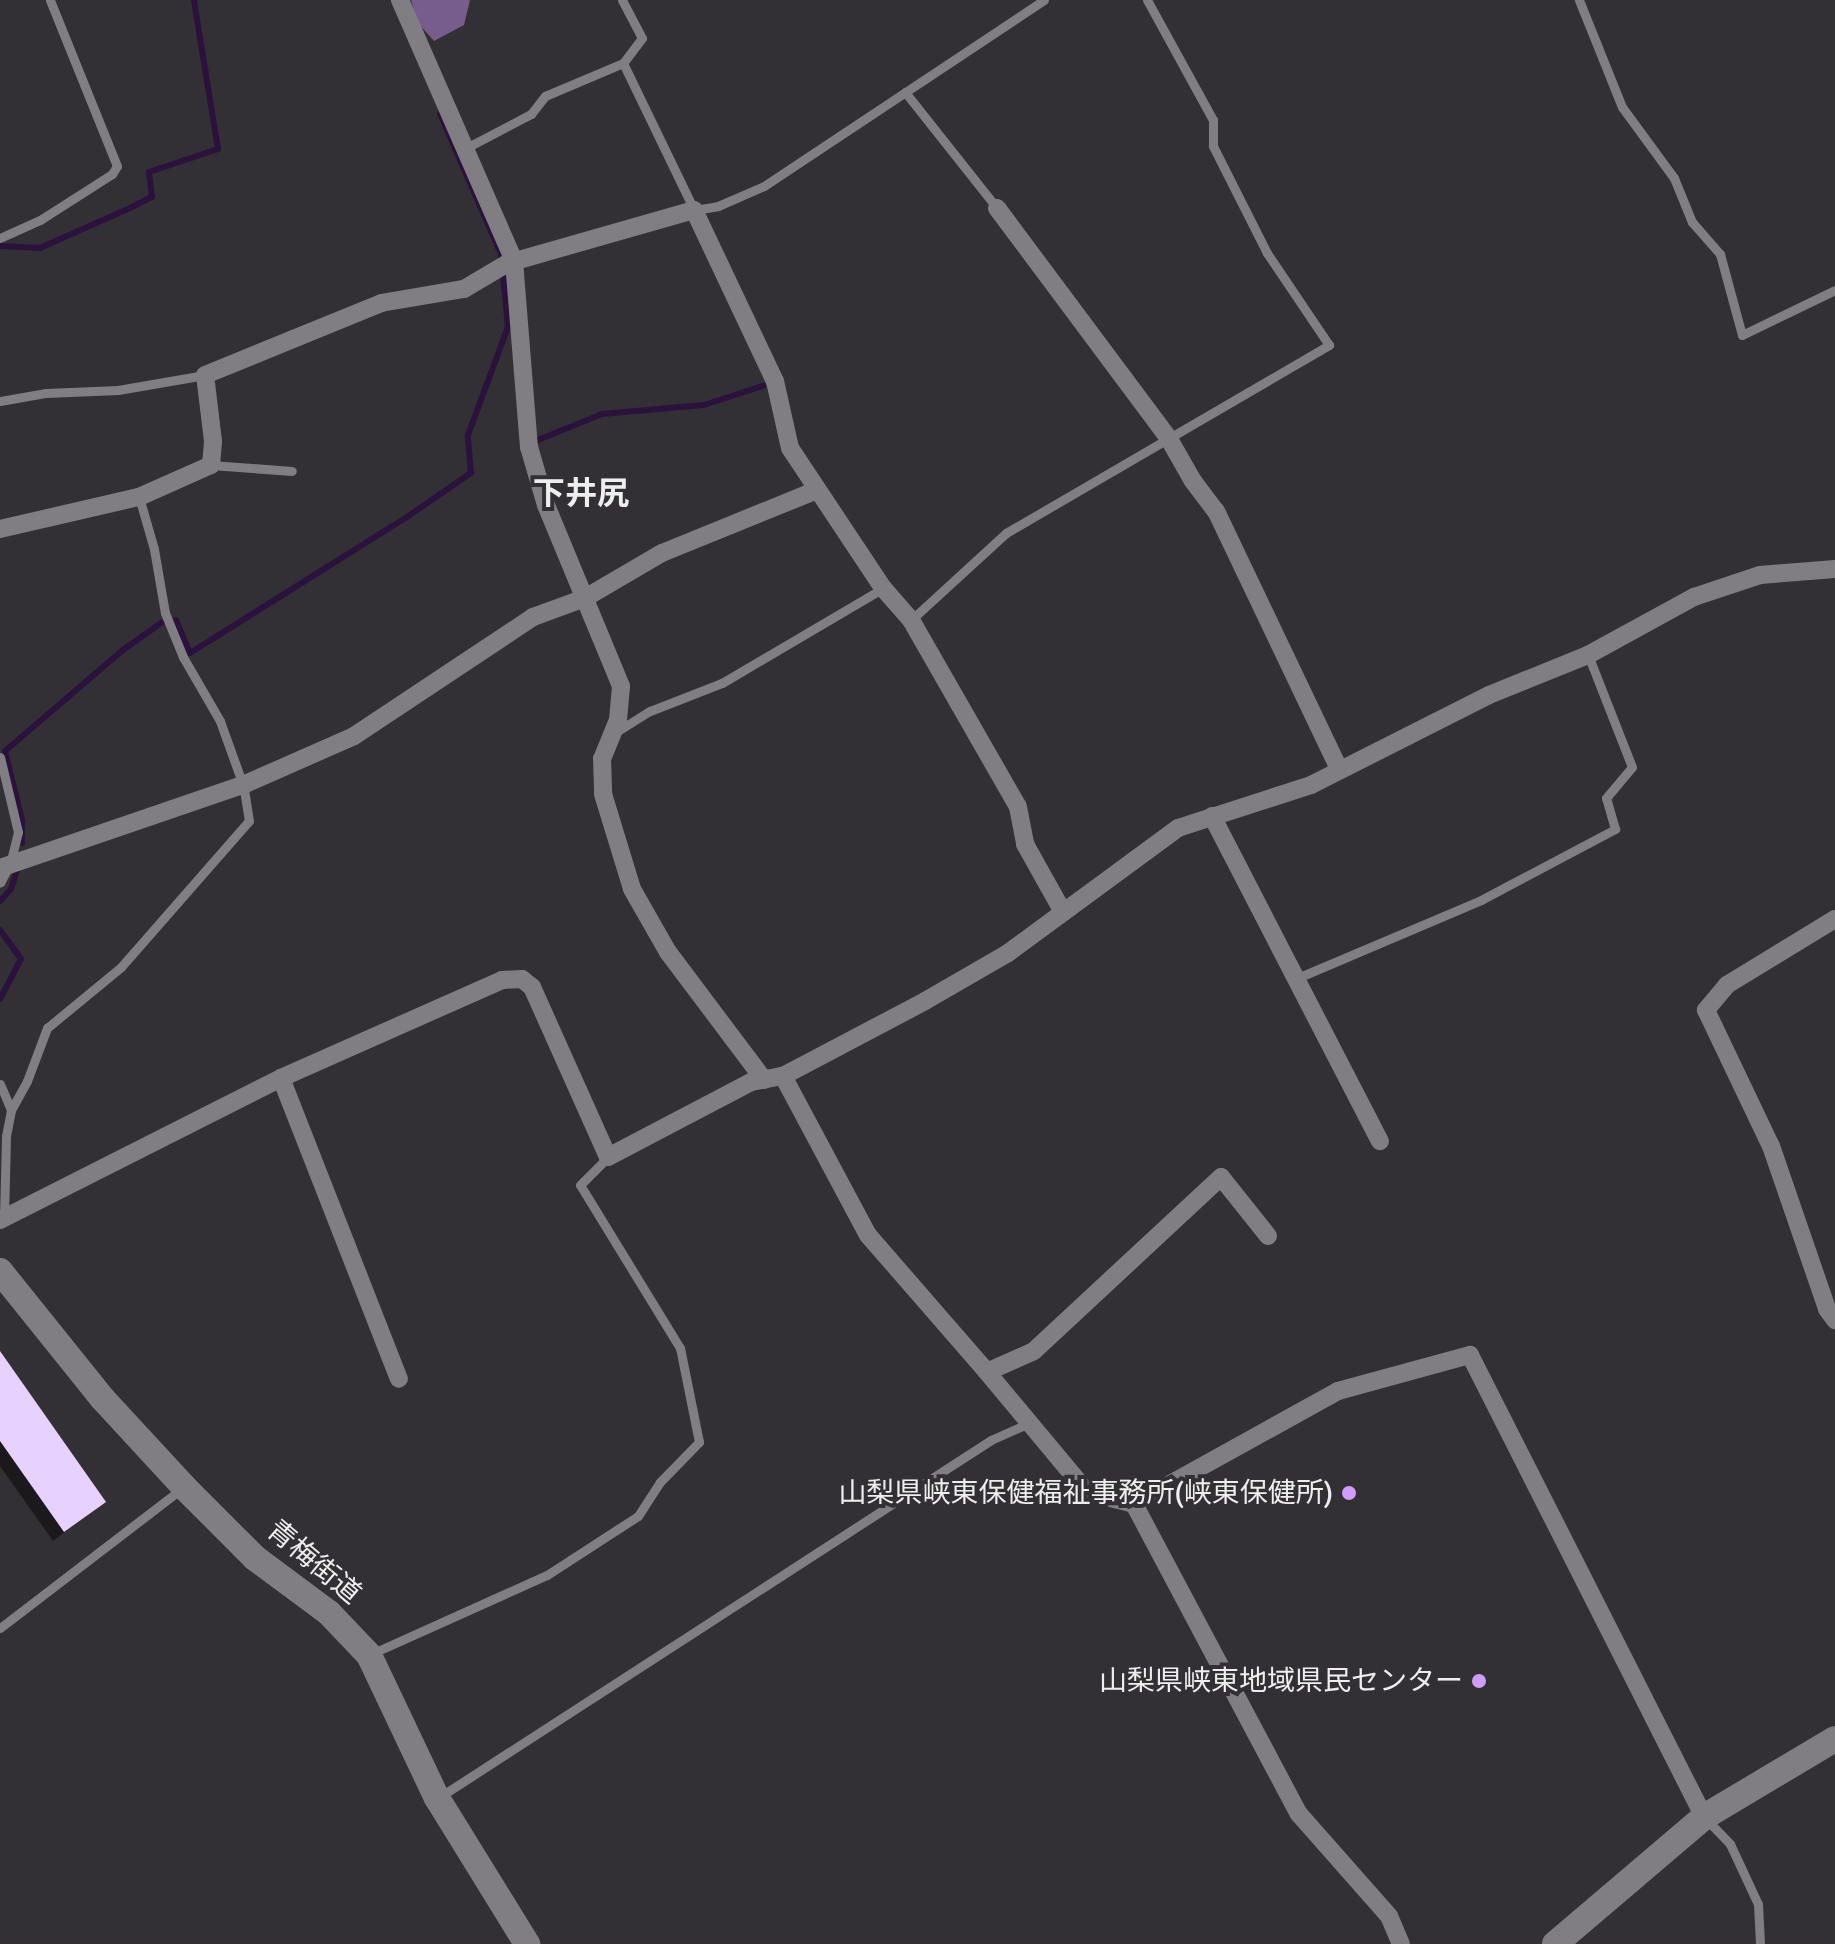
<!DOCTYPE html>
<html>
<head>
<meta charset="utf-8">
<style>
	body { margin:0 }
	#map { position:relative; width:1835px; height:1944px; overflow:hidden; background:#333035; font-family:Signika,"Noto Sans JP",sans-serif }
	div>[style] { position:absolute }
	.forest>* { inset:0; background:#765d8e }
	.shadow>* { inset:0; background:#0007 }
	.stream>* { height:6px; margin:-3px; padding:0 3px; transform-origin:3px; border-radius:3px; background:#2a123d }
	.building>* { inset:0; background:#e7d1fe }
	.lane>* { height:9px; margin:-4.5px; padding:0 4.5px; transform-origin:4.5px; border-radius:4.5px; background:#807e83 }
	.street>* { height:18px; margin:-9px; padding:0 9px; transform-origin:9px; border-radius:9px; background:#807e83 }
	.secondary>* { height:26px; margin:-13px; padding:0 13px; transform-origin:13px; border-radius:13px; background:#807e83 }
	.dots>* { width:22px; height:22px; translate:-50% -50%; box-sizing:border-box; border:4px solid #333035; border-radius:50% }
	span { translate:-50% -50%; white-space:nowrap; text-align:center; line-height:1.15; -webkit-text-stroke:8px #333035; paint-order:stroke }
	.poi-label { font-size:28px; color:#eeedf0 }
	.right { translate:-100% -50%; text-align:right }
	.street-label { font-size:28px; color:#eeedf0 }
	.quarter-label { font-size:32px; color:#eeedf0; font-weight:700 }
</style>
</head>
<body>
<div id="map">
	<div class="forest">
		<i style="clip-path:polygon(411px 0,470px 0,464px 25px,434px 41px,418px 23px)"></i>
	</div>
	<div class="shadow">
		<i style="clip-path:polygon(0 1355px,104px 1502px,53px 1541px,0 1466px)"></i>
	</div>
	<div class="stream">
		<i style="left:0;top:246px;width:40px;rotate:2.9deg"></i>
		<i style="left:40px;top:248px;width:101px;rotate:-24deg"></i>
		<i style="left:132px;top:207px;width:22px;rotate:-27deg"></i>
		<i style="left:152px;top:197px;width:25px;rotate:-97deg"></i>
		<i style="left:149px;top:172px;width:73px;rotate:-18.4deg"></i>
		<i style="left:218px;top:149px;width:151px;rotate:-99.2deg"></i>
		<i style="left:533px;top:442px;width:74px;rotate:-22.1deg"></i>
		<i style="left:602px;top:414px;width:102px;rotate:-5deg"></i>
		<i style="left:704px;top:405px;width:62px;rotate:-17.9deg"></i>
		<i style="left:176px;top:620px;width:36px;rotate:67deg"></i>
		<i style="left:190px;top:653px;width:256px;rotate:-32.1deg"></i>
		<i style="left:407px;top:517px;width:78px;rotate:-34.5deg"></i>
		<i style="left:471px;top:473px;width:38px;rotate:-95deg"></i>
		<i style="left:468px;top:435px;width:115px;rotate:-69.7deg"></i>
		<i style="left:508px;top:327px;width:73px;rotate:-95.5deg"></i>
		<i style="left:501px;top:254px;width:153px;rotate:-113.5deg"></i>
		<i style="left:22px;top:843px;width:23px;rotate:-90deg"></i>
		<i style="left:22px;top:820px;width:71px;rotate:-103.8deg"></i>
		<i style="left:5px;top:751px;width:155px;rotate:-40.6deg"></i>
		<i style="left:123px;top:650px;width:47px;rotate:-35.4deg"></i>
		<i style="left:0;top:901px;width:16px;rotate:-47deg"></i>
		<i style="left:11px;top:889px;width:19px;rotate:-72deg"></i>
		<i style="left:0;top:930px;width:36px;rotate:54deg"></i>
		<i style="left:21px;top:959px;width:45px;rotate:117.7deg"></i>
	</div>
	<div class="building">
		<i style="clip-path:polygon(0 1351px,106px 1502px,64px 1532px,0 1441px)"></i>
	</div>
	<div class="lane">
		<i style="left:622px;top:0;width:43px;rotate:62.2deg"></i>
		<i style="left:642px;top:38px;width:31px;rotate:127deg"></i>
		<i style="left:1579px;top:0;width:115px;rotate:68.1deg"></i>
		<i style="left:1622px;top:107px;width:88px;rotate:53.8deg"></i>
		<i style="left:1674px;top:178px;width:48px;rotate:67.8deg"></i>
		<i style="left:1692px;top:222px;width:43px;rotate:48.8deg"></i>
		<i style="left:1720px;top:254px;width:84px;rotate:74.8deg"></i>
		<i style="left:1742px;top:335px;width:103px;rotate:-25.8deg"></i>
		<i style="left:905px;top:92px;width:148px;rotate:51.6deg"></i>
		<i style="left:464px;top:149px;width:76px;rotate:-27.6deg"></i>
		<i style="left:531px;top:114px;width:23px;rotate:-52deg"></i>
		<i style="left:545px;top:96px;width:85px;rotate:-22.9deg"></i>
		<i style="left:623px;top:63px;width:163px;rotate:64.2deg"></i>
		<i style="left:694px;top:210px;width:24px;rotate:-9deg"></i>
		<i style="left:718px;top:206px;width:50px;rotate:-23.5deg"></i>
		<i style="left:764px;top:186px;width:336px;rotate:-33.6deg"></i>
		<i style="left:0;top:238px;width:44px;rotate:-24.2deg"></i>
		<i style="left:40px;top:220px;width:85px;rotate:-32.6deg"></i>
		<i style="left:112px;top:174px;width:9px;rotate:-58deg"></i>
		<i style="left:117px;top:166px;width:179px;rotate:-112deg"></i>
		<i style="left:0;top:401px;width:47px;rotate:-9.9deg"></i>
		<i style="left:46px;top:393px;width:72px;rotate:-2.4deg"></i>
		<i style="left:118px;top:390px;width:88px;rotate:-9.8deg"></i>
		<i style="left:211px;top:465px;width:81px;rotate:4.2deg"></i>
		<i style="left:911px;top:620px;width:129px;rotate:-42.5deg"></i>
		<i style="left:1006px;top:533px;width:374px;rotate:-30.2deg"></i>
		<i style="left:1329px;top:345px;width:111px;rotate:-124deg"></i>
		<i style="left:1267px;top:253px;width:120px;rotate:-116.8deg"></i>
		<i style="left:1213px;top:146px;width:26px;rotate:-90deg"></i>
		<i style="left:1213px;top:120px;width:137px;rotate:-118.8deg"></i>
		<i style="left:616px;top:732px;width:40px;rotate:-32deg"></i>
		<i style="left:650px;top:711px;width:77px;rotate:-21.3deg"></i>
		<i style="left:722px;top:683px;width:187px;rotate:-30.5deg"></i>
		<i style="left:0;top:757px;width:77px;rotate:76.5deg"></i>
		<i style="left:18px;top:832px;width:33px;rotate:104deg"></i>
		<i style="left:10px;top:864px;width:21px;rotate:118deg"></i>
		<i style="left:1295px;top:979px;width:202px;rotate:-23deg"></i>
		<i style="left:1481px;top:900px;width:152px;rotate:-27.9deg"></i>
		<i style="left:1615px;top:829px;width:32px;rotate:-106deg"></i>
		<i style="left:1606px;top:798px;width:40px;rotate:-50deg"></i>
		<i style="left:1632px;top:767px;width:120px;rotate:-111.4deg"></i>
		<i style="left:0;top:1084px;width:28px;rotate:67deg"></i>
		<i style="left:4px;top:1218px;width:82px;rotate:-88.6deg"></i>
		<i style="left:6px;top:1136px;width:26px;rotate:-79deg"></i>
		<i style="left:11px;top:1110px;width:33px;rotate:-61deg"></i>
		<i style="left:27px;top:1081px;width:57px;rotate:-69.3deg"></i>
		<i style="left:47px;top:1028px;width:96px;rotate:-39.5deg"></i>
		<i style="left:121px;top:967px;width:194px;rotate:-48.8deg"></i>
		<i style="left:249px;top:821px;width:36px;rotate:-99deg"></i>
		<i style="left:243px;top:785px;width:68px;rotate:-109.8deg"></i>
		<i style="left:220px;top:721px;width:74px;rotate:-120deg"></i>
		<i style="left:183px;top:657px;width:48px;rotate:-112.2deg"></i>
		<i style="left:165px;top:613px;width:65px;rotate:-99.8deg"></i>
		<i style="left:154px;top:549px;width:54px;rotate:-106.1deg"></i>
		<i style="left:0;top:1628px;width:228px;rotate:-37.5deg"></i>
		<i style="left:371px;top:1654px;width:193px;rotate:-24.2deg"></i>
		<i style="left:547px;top:1575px;width:108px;rotate:-33deg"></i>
		<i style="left:638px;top:1516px;width:40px;rotate:-57.1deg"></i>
		<i style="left:660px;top:1482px;width:56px;rotate:-45.7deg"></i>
		<i style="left:699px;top:1442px;width:96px;rotate:-101.4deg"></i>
		<i style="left:680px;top:1348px;width:191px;rotate:-121.5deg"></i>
		<i style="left:580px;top:1185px;width:40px;rotate:-45deg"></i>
		<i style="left:438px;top:1798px;width:659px;rotate:-32.92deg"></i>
		<i style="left:991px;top:1440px;width:42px;rotate:-24.1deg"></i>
		<i style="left:1706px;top:1819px;width:35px;rotate:46deg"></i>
		<i style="left:1730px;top:1844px;width:66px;rotate:65deg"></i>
		<i style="left:1758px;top:1904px;width:40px;rotate:87.1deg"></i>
	</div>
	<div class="street">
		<i style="left:400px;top:0;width:285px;rotate:66.4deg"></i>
		<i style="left:514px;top:261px;width:187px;rotate:85.4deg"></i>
		<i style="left:529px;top:447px;width:60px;rotate:73.7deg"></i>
		<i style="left:546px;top:505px;width:196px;rotate:67.5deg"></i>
		<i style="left:621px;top:686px;width:34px;rotate:95deg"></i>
		<i style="left:618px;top:720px;width:42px;rotate:112.3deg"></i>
		<i style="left:602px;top:759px;width:35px;rotate:88deg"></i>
		<i style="left:603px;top:794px;width:99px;rotate:73deg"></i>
		<i style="left:632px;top:889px;width:73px;rotate:60.3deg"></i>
		<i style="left:668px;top:952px;width:160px;rotate:53.1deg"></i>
		<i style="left:997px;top:208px;width:288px;rotate:53.3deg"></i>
		<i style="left:1169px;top:439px;width:48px;rotate:60.3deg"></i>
		<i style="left:1193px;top:481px;width:38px;rotate:53deg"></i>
		<i style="left:1216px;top:511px;width:286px;rotate:64.5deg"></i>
		<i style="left:0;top:529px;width:143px;rotate:-13deg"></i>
		<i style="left:139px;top:497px;width:79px;rotate:-24deg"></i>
		<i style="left:211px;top:465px;width:24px;rotate:-85deg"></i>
		<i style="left:213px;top:441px;width:66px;rotate:-96.9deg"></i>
		<i style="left:205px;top:375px;width:190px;rotate:-22.2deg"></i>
		<i style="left:381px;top:303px;width:84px;rotate:-9.6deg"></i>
		<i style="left:464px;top:289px;width:51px;rotate:-30.6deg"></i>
		<i style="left:508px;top:263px;width:193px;rotate:-15.9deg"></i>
		<i style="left:694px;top:210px;width:189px;rotate:64.7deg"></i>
		<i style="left:775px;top:381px;width:69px;rotate:77.4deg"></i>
		<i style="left:790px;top:448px;width:168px;rotate:56.4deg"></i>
		<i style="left:883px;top:588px;width:43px;rotate:48.8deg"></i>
		<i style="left:911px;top:620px;width:215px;rotate:60.2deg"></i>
		<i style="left:1018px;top:807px;width:38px;rotate:79deg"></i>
		<i style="left:1025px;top:844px;width:78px;rotate:60.8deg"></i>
		<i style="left:1212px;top:816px;width:366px;rotate:62.7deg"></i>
		<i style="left:0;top:868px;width:257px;rotate:-18.9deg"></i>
		<i style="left:243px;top:785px;width:121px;rotate:-23.8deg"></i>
		<i style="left:354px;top:736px;width:215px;rotate:-33.6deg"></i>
		<i style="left:533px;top:617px;width:55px;rotate:-20.1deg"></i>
		<i style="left:585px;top:598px;width:89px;rotate:-30.3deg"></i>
		<i style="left:662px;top:553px;width:165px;rotate:-22.1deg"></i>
		<i style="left:1835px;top:919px;width:127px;rotate:148.6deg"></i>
		<i style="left:1727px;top:985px;width:33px;rotate:130deg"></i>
		<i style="left:1706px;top:1010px;width:151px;rotate:64.5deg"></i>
		<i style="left:1771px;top:1146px;width:172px;rotate:71deg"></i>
		<i style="left:1827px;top:1309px;width:14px;rotate:54deg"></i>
		<i style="left:783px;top:1076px;width:180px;rotate:61.9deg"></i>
		<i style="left:868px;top:1235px;width:181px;rotate:49deg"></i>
		<i style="left:281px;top:1078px;width:323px;rotate:68.6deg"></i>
		<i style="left:0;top:1220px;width:315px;rotate:-26.8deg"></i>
		<i style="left:281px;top:1078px;width:242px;rotate:-23.9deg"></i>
		<i style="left:502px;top:980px;width:20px;rotate:-3deg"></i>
		<i style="left:522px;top:979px;width:13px;rotate:39deg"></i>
		<i style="left:532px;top:987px;width:186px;rotate:65.9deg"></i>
		<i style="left:608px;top:1157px;width:161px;rotate:-27.7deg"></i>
		<i style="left:751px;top:1082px;width:33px;rotate:-11deg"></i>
		<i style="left:783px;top:1076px;width:161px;rotate:-27.8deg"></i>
		<i style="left:925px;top:1001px;width:96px;rotate:-30deg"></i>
		<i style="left:1008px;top:953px;width:211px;rotate:-36.3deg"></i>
		<i style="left:1178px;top:828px;width:140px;rotate:-17.9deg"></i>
		<i style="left:1311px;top:785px;width:199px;rotate:-26.8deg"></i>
		<i style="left:1489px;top:695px;width:107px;rotate:-22deg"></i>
		<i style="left:1588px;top:655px;width:121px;rotate:-28.7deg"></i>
		<i style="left:1694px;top:597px;width:70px;rotate:-18.4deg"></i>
		<i style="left:1760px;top:575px;width:75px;rotate:-4.6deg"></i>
		<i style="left:1268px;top:1236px;width:75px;rotate:-128.5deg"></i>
		<i style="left:1221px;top:1177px;width:255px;rotate:137.1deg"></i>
		<i style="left:1034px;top:1351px;width:51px;rotate:155.9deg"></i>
		<i style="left:987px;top:1372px;width:156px;rotate:50.2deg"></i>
		<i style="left:1087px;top:1492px;width:49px;rotate:14.3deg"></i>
		<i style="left:1134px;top:1504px;width:233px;rotate:-29deg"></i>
		<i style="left:1338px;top:1391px;width:137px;rotate:-15.3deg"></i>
		<i style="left:1470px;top:1355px;width:518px;rotate:63.14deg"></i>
		<i style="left:1134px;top:1504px;width:351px;rotate:62deg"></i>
		<i style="left:1299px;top:1814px;width:136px;rotate:48.6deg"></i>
		<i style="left:1389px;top:1916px;width:30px;rotate:67deg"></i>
	</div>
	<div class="secondary">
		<i style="left:0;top:1271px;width:163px;rotate:51.2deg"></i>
		<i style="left:102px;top:1398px;width:121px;rotate:47.3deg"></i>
		<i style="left:184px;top:1487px;width:100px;rotate:45deg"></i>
		<i style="left:255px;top:1558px;width:92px;rotate:36.6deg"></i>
		<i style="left:329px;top:1613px;width:58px;rotate:46.4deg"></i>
		<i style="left:369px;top:1655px;width:158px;rotate:64.6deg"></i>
		<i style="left:437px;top:1798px;width:172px;rotate:58.3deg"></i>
		<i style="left:1555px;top:1944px;width:196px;rotate:-40.4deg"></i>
		<i style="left:1704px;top:1817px;width:152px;rotate:-30.8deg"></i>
	</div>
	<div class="dots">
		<i style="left:1349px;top:1493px;background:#d09dfe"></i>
		<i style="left:1479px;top:1681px;background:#d09dfe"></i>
	</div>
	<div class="poi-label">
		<span class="right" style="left:1333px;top:1493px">山梨県峡東保健福祉事務所(峡東保健所)</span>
		<span class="right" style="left:1463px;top:1681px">山梨県峡東地域県民センター</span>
	</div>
	<div class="street-label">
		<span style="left:314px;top:1562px;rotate:40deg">青梅街道</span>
	</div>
	<div class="quarter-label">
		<span style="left:581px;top:494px">下井尻</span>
	</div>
</div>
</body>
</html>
